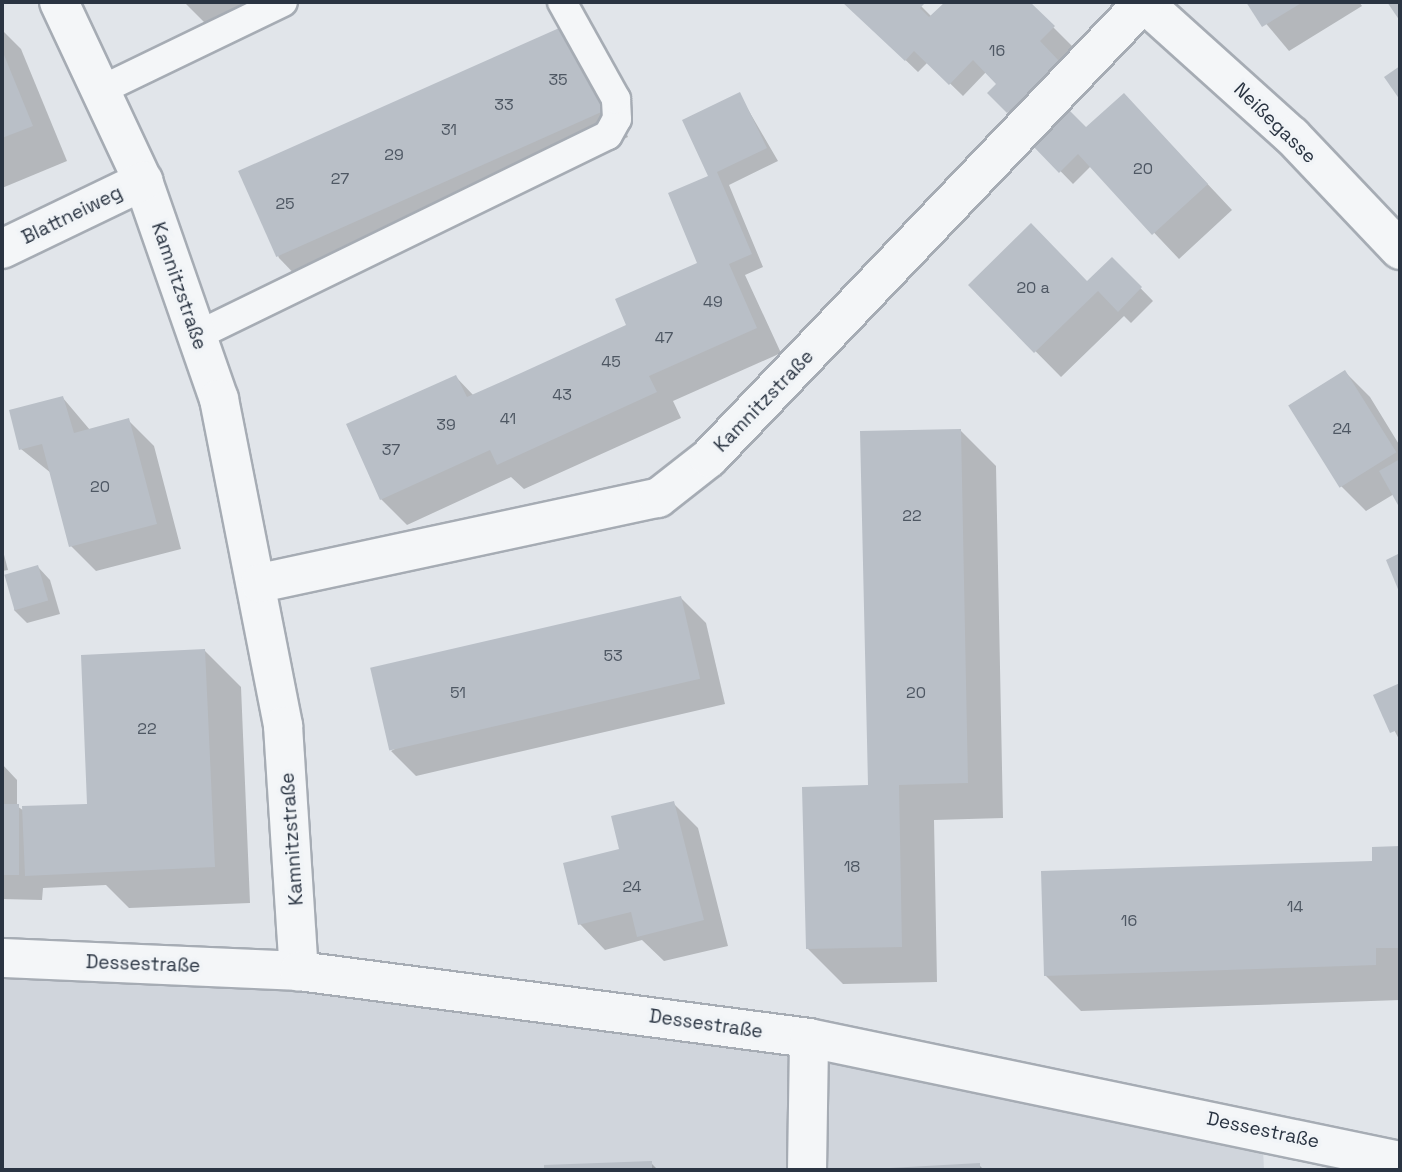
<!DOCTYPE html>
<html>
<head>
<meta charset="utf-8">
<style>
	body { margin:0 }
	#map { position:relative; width:1402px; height:1172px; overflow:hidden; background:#e1e5ea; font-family:"Space Grotesk",sans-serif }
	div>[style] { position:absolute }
	.built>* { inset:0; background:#d0d5dc }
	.shadow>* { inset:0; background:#0003 }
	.building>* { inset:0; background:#b9bfc7; transform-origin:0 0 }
	.roads { filter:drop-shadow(2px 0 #a6acb4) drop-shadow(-2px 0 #a6acb4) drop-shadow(0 2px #a6acb4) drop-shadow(0 -2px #a6acb4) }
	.lane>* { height:28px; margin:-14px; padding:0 14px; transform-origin:14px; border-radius:14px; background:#f4f6f8 }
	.street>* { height:38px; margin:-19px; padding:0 19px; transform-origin:19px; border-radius:19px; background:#f4f6f8 }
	span { translate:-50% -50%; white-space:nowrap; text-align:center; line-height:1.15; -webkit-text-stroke:7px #f1f4f7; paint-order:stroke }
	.number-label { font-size:16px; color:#4e5763 }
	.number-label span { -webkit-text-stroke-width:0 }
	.street-label { font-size:19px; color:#2a3442 }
	.frame { position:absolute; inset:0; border:4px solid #2a3442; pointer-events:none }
</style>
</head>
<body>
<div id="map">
	<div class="built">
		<i style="clip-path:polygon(2px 975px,299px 989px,803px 1054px,1263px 1149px,1264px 1170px,2px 1170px)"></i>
	</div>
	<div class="shadow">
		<i style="clip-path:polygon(184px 2px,261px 2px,208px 26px)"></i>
		<i style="clip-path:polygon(845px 2px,917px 2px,932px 17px,947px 2px,1028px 2px,1079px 53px,1021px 124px,990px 93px,999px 84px,986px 72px,963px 96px,928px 62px,918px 72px)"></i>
		<i style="clip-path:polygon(1248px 2px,1359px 2px,1362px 6px,1289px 51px)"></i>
		<i style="clip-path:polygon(2px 30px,21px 49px,67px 161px,2px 188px)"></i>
		<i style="clip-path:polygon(591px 53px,628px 137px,304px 284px,279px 258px,241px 174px)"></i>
		<i style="clip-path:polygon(739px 94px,778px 161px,729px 185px,763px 267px,745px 275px,781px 353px,673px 401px,681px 418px,524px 489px,511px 477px,407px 525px,381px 499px,349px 425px,456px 377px,474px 396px,628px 326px,699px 264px,710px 177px)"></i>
		<i style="clip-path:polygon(1124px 95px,1232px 210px,1179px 259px,1091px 166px,1073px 184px,1035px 145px,1087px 130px)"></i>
		<i style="clip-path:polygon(1112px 259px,1153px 301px,1131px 323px,1124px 316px,1061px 377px,970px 285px,1088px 283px)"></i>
		<i style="clip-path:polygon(1345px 372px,1370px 397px,1400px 446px,1400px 505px,1394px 494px,1366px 511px,1341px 486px,1291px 406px)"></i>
		<i style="clip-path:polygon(63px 398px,90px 430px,128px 420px,154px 446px,181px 549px,96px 571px,71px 546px,51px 473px,21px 449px)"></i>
		<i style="clip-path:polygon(960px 430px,996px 466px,1003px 818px,934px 820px,937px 982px,843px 984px,807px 948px,870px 787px)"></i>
		<i style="clip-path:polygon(2px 547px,8px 570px,2px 571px)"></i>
		<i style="clip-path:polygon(38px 567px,50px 580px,60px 614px,27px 623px,14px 610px)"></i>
		<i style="clip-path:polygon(681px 598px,706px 623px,725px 704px,416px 776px,391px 751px)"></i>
		<i style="clip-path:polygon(205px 651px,241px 687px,250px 903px,129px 908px,106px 885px,43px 888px,42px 900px,2px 899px,2px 764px,17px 780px,17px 806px,24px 811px,90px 809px)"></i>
		<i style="clip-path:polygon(1400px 685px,1400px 741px,1376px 696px)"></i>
		<i style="clip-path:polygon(673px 803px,698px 828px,728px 946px,664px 961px,642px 940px,605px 950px,580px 924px,621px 850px)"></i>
		<i style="clip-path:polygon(1400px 848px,1400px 1000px,1081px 1011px,1045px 975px,1374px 862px,1374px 849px)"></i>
		<i style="clip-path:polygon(651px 1163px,658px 1170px,546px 1170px,545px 1166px)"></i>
		<i style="clip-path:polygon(979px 1165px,984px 1170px,883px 1170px)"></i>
	</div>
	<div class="building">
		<i style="clip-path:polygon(842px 2px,926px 2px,920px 8px,929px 17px,945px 2px,1030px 2px,1055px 26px,1040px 41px,1060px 62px,1007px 113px,987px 93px,996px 84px,973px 60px,949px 85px,914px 51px,905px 61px)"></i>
		<i style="clip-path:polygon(1246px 2px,1303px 2px,1262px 27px)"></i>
		<i style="clip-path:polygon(1387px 2px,1400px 2px,1400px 21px)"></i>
		<i style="left:566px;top:25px;width:94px;height:359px;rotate:66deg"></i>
		<i style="clip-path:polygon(2px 50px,33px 126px,2px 138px)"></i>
		<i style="clip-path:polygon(1400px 66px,1400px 100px,1384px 77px)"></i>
		<i style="clip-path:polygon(740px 92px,767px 148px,717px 172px,752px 254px,729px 264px,757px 328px,649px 376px,657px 392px,497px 465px,490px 450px,380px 500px,346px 424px,456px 375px,467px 397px,521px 373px,626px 325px,615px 299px,697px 263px,668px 193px,708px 176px,682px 120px)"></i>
		<i style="clip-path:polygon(1124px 93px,1208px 184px,1152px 235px,1078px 154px,1059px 173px,1032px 145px,1069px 110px,1086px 127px)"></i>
		<i style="clip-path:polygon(1031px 223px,1087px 281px,1112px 257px,1142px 287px,1118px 312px,1098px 291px,1034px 353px,968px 285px)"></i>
		<i style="left:1345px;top:370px;width:97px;height:67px;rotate:58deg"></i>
		<i style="clip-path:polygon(63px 396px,74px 433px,129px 418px,157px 524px,69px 547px,42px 444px,19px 450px,9px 410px)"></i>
		<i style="clip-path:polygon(961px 429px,968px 783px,899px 785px,902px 947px,806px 949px,802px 787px,868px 785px,860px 431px)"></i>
		<i style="clip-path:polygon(1400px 459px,1400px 504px,1398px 505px,1379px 471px)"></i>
		<i style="clip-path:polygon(1400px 553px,1400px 594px,1386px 560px)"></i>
		<i style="left:38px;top:565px;width:37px;height:35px;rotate:74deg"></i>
		<i style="left:681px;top:596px;width:85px;height:319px;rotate:77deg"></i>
		<i style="clip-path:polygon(205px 649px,215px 867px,25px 876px,22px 806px,87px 804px,81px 655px)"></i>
		<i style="clip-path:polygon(1400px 683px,1400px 729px,1390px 733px,1373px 695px)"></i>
		<i style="clip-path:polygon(674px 801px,704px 920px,637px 937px,631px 912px,578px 925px,563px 863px,619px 849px,611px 816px)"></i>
		<i style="left:2px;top:804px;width:17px;height:71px"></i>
		<i style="clip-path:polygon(1400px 846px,1400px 948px,1376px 948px,1376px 965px,1044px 976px,1041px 871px,1372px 861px,1372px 847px)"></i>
		<i style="clip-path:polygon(652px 1161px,652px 1170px,544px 1170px,544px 1165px)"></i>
		<i style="clip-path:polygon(980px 1163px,980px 1170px,890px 1170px,890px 1168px)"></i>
	</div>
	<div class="roads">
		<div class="lane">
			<i style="left:101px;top:90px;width:202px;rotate:-25.8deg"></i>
			<i style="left:196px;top:336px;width:458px;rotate:-26deg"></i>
			<i style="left:608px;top:135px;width:18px;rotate:-61deg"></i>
			<i style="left:617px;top:119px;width:20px;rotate:-93deg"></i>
			<i style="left:616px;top:99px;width:111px;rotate:-119.1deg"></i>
		</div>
		<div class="street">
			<i style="left:59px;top:2px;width:198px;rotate:64.9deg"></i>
			<i style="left:143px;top:181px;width:231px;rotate:70.8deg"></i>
			<i style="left:219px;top:399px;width:333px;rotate:78.9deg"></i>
			<i style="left:283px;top:726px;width:246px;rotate:86.3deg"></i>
			<i style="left:1143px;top:2px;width:200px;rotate:42deg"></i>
			<i style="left:1292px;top:136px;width:157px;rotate:46.5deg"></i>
			<i style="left:2px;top:249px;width:157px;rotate:-25.7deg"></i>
			<i style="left:260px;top:583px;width:407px;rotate:-12.1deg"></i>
			<i style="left:658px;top:498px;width:65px;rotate:-38.1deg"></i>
			<i style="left:709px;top:458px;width:630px;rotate:-46.35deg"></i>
			<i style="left:2px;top:958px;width:297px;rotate:2.5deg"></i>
			<i style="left:299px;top:971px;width:514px;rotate:7.48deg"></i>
			<i style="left:809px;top:1038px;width:604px;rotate:11.76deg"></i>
			<i style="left:807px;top:1170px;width:132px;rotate:-89.1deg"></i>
		</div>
	</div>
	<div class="number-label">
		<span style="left:997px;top:51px">16</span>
		<span style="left:558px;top:80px">35</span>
		<span style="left:504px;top:105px">33</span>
		<span style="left:449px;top:130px">31</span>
		<span style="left:394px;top:155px">29</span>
		<span style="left:1143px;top:169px">20</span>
		<span style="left:340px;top:179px">27</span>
		<span style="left:285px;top:204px">25</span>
		<span style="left:1033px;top:288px">20 a</span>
		<span style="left:713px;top:302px">49</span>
		<span style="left:664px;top:338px">47</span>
		<span style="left:611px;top:362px">45</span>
		<span style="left:562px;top:395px">43</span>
		<span style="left:508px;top:419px">41</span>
		<span style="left:446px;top:425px">39</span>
		<span style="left:1342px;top:429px">24</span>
		<span style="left:391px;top:450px">37</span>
		<span style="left:100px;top:487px">20</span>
		<span style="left:912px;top:516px">22</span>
		<span style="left:613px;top:656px">53</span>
		<span style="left:458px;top:693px">51</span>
		<span style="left:916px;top:693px">20</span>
		<span style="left:147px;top:729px">22</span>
		<span style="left:852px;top:867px">18</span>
		<span style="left:632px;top:887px">24</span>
		<span style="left:1295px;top:907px">14</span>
		<span style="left:1129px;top:921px">16</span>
	</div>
	<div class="street-label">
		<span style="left:1275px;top:123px;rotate:44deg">Neißegasse</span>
		<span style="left:72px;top:215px;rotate:-26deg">Blattneiweg</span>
		<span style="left:179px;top:286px;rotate:71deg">Kamnitzstraße</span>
		<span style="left:764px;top:401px;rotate:-46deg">Kamnitzstraße</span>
		<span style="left:292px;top:839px;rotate:-94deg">Kamnitzstraße</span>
		<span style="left:143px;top:964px;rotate:2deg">Dessestraße</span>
		<span style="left:706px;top:1024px;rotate:8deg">Dessestraße</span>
		<span style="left:1263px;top:1130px;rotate:12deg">Dessestraße</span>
	</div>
	<div class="frame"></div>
</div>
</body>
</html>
